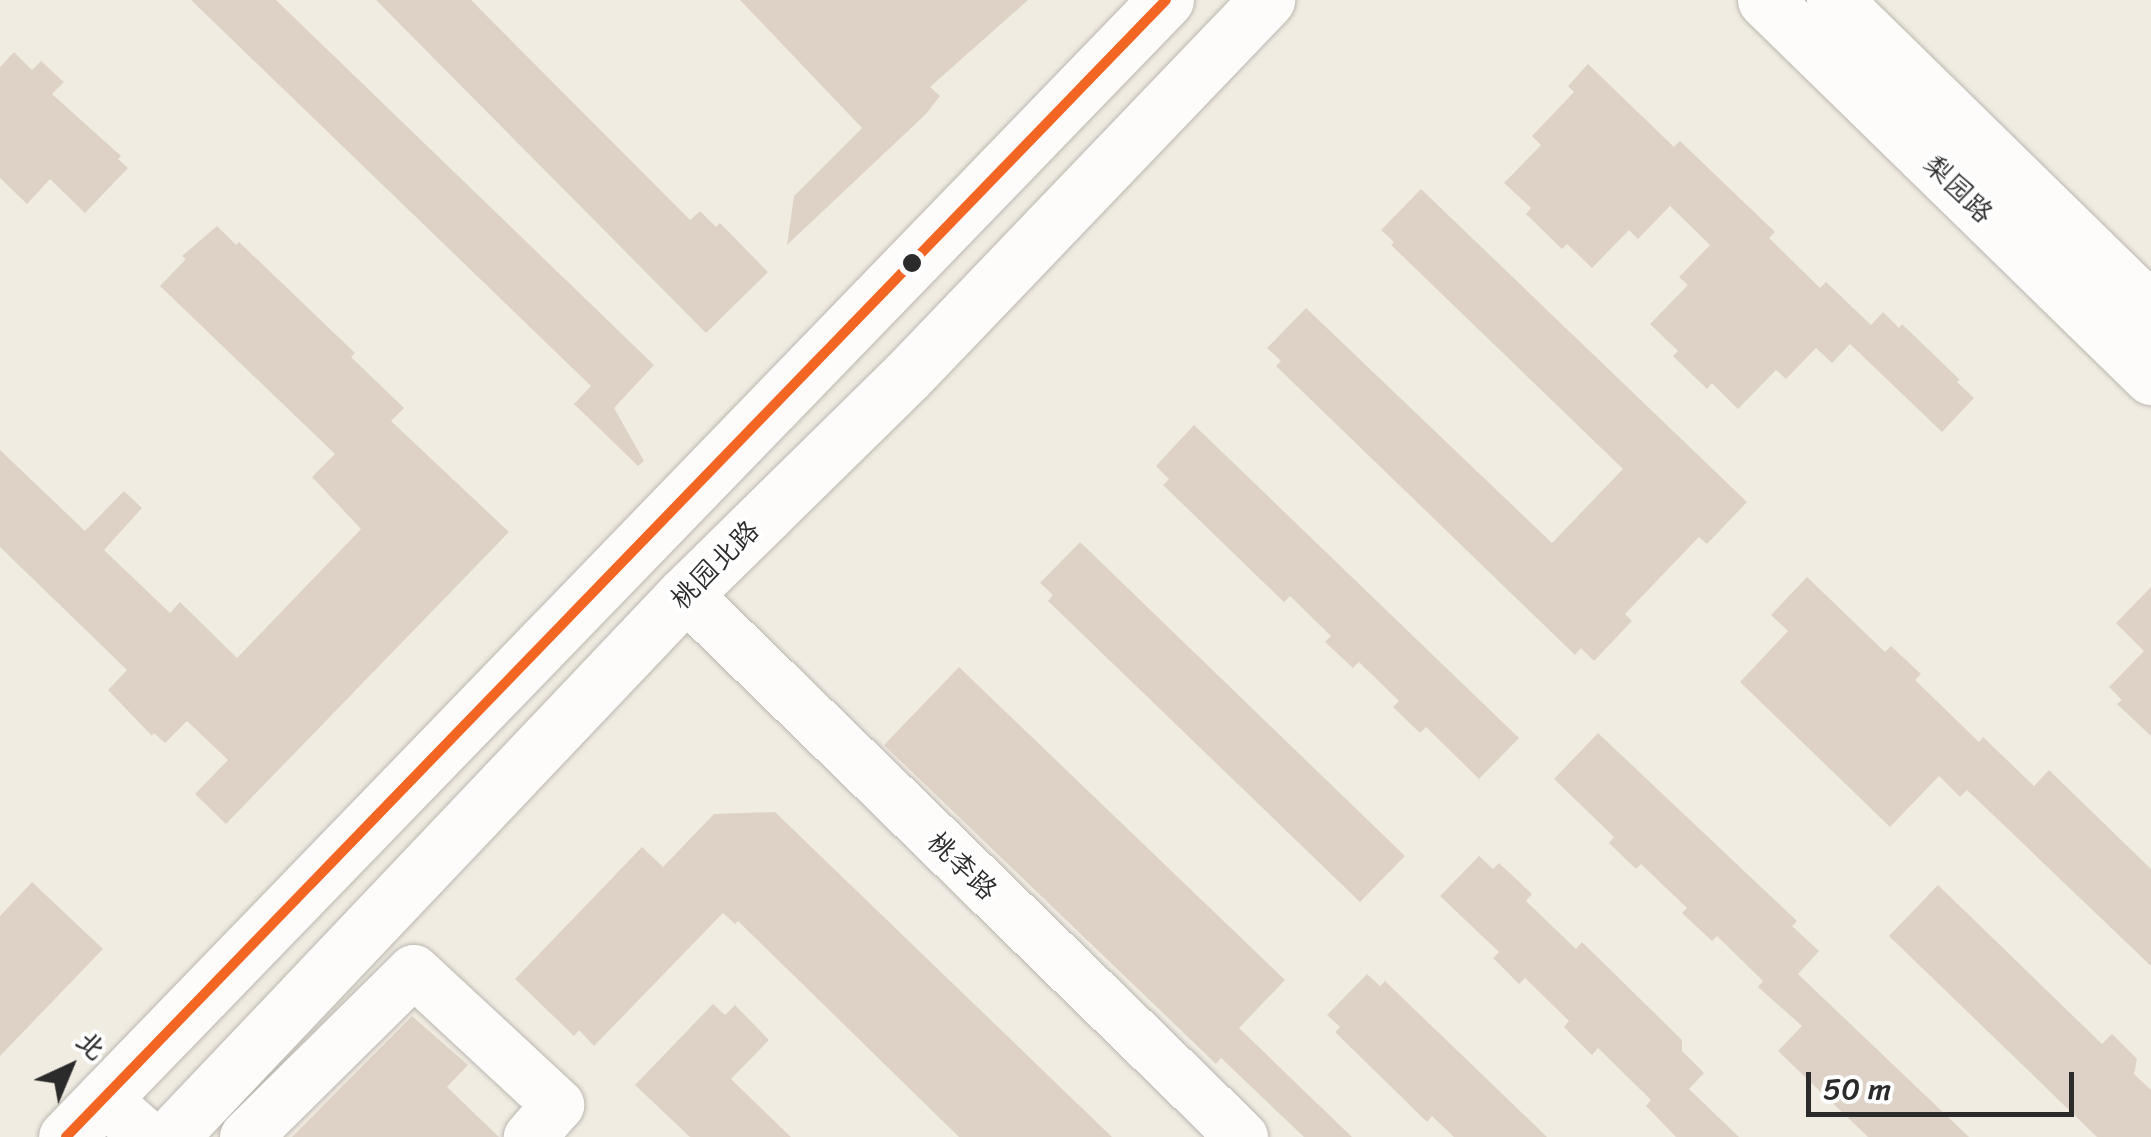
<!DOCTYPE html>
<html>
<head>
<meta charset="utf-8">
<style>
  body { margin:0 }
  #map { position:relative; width:2151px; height:1137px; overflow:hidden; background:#f1ece2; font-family:Sriracha,"LXGW WenKai TC",sans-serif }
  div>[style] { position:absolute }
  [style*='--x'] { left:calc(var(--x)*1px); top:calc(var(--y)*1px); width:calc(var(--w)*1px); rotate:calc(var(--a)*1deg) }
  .building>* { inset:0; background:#ded2c6 }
  .roads { filter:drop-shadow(0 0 2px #bab7b0) drop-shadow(0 0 2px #bab7b0) }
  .minor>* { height:52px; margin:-26px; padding:0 26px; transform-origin:26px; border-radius:26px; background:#fdfcfb }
  .major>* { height:55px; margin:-27.5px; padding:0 27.5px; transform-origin:27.5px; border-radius:27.5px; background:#fdfcfb }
  .bus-1>* { height:10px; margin:-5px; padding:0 5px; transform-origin:5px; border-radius:5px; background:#f26522 }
  .dots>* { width:28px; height:28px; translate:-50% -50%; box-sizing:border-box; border:5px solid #fff; border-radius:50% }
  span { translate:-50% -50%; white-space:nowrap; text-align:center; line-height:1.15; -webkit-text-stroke:8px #fff; paint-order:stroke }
  .street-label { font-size:28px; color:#2b2b2b }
  .north { position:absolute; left:20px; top:1017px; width:100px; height:100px; -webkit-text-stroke:8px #fff; paint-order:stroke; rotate:44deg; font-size:28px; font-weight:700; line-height:40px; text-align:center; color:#2b2b2b }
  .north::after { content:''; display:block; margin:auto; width:35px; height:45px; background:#2b2b2b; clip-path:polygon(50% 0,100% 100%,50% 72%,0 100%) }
  .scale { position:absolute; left:1806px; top:1072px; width:268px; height:45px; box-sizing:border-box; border:5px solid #2b2b2b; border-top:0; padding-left:12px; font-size:30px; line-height:35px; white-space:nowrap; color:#2b2b2b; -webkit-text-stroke:8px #fff; paint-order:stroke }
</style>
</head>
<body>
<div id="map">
  <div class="building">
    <div style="clip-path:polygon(191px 0,276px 0,654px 365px,614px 408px,644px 461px,638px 466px,574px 404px,591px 386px)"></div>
    <div style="clip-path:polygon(376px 0,471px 0,690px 220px,700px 211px,716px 227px,720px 223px,768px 272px,706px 333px)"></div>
    <div style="clip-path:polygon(740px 0,1028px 0,930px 87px,940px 96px,926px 114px,787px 245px,794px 196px,862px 128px)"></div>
    <div style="clip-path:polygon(14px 52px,32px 70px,41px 61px,64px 82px,52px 94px,121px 156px,118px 159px,128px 168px,85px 213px,50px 179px,27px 204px,0 178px,0 67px)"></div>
    <div style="clip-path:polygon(1588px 64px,1674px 147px,1680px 141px,1775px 232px,1769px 238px,1820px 288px,1826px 282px,1871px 325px,1883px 312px,1899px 328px,1902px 324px,1960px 380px,1957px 382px,1974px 398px,1942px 432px,1850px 344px,1832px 363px,1816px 348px,1786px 379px,1776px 370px,1738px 409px,1712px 383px,1707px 389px,1673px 356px,1678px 351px,1650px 324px,1688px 285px,1679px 277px,1710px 245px,1670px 206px,1638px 239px,1629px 230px,1592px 268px,1567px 244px,1562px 249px,1526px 214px,1531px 208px,1504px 183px,1541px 145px,1532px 136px,1574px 92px,1568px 86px)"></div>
    <div style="clip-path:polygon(1421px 189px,1747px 502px,1707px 544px,1699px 537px,1625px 614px,1632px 621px,1594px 661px,1581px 648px,1575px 655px,1276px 366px,1281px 361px,1267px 348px,1306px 308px,1552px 543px,1623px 469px,1391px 245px,1394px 242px,1381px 230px)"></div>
    <div style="clip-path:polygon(217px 226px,236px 245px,239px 242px,355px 353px,351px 357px,404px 408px,391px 421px,509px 532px,226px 824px,195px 794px,228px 760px,187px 721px,165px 743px,154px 733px,152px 736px,108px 690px,127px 670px,0 547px,0 450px,85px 531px,124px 491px,142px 508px,104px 550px,170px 613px,180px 602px,237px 658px,361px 529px,312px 477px,335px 454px,160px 286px,186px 259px,182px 256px)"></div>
    <div style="clip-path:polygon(1194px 425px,1519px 738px,1479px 779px,1426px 727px,1420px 733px,1393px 707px,1399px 701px,1359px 662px,1353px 668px,1325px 642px,1331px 636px,1290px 596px,1284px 602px,1163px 485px,1169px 479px,1156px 466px)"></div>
    <div style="clip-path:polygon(1080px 542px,1405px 856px,1360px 902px,1048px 601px,1053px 595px,1040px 583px)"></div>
    <div style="clip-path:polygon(1807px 577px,1885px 652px,1891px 646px,1921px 674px,1915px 680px,1979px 742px,1983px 737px,2034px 786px,2049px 770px,2151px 869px,2151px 966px,1967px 790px,1960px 797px,1939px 776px,1890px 827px,1740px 682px,1788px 631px,1771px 615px)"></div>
    <div style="clip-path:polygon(2151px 587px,2151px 736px,2117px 704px,2122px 700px,2109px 687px,2144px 651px,2116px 623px)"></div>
    <div style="clip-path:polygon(959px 667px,1285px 980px,1239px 1028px,1352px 1137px,1304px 1137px,1221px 1058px,1216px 1064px,884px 745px)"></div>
    <div style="clip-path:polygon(1598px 733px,1797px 921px,1792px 926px,1819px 951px,1798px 974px,1969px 1137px,1868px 1137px,1778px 1051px,1802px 1026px,1758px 987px,1763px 981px,1717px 936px,1712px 941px,1682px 913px,1687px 908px,1641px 864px,1636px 869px,1609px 843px,1614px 837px,1554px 779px)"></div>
    <div style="clip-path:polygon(775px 812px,1112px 1137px,959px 1137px,738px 921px,735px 924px,723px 913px,594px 1046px,579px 1030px,574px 1036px,515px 979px,642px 847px,663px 867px,714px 814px)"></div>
    <div style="clip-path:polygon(1479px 856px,1493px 869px,1499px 863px,1532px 894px,1526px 901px,1576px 949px,1582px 942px,1682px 1040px,1682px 1051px,1704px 1073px,1689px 1089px,1739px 1137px,1676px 1137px,1646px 1106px,1651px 1100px,1598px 1048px,1592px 1055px,1564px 1027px,1569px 1021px,1525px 978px,1519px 984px,1493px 958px,1499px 952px,1440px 896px)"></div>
    <div style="clip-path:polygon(32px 882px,103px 949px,0 1056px,0 916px)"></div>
    <div style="clip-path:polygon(1938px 885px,2102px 1044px,2112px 1034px,2137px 1059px,2134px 1074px,2151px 1090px,2151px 1137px,2097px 1137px,1889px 936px)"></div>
    <div style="clip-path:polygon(1367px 974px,1380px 986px,1385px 981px,1547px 1137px,1454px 1137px,1432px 1116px,1427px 1122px,1335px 1032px,1340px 1027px,1327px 1015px)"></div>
    <div style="clip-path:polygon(713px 1004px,725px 1015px,735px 1005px,769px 1040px,731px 1079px,791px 1137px,690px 1137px,635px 1085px)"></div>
    <div style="clip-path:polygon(412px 1016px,468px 1065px,447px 1087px,499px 1137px,292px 1137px)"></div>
  </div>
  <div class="roads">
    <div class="minor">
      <div style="--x:685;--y:594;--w:778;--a:44.27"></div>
      <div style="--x:103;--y:1098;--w:59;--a:41.6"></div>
      <div style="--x:246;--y:1137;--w:236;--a:-44.7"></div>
      <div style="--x:414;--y:971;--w:197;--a:42.9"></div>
      <div style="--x:558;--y:1105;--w:43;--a:131.2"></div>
    </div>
    <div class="major">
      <div style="--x:1765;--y:0;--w:540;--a:44.32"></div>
      <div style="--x:1834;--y:0;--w:443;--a:44.4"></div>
      <div style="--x:66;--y:1137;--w:1582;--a:-45.95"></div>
      <div style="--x:170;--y:1137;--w:748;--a:-46.52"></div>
      <div style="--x:685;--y:594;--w:311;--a:-44.5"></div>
      <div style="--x:907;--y:376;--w:521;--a:-46.25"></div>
    </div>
  </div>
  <div class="bus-1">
    <div style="--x:66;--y:1137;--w:1582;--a:-45.95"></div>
  </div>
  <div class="dots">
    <div style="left:912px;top:263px;background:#2b2b2b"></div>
  </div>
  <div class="street-label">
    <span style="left:1958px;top:189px;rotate:44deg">梨园路</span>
    <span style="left:715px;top:565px;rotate:-45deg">桃园北路</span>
    <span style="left:962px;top:866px;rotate:44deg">桃李路</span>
  </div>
  <div class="north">北</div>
  <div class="scale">50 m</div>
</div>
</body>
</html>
